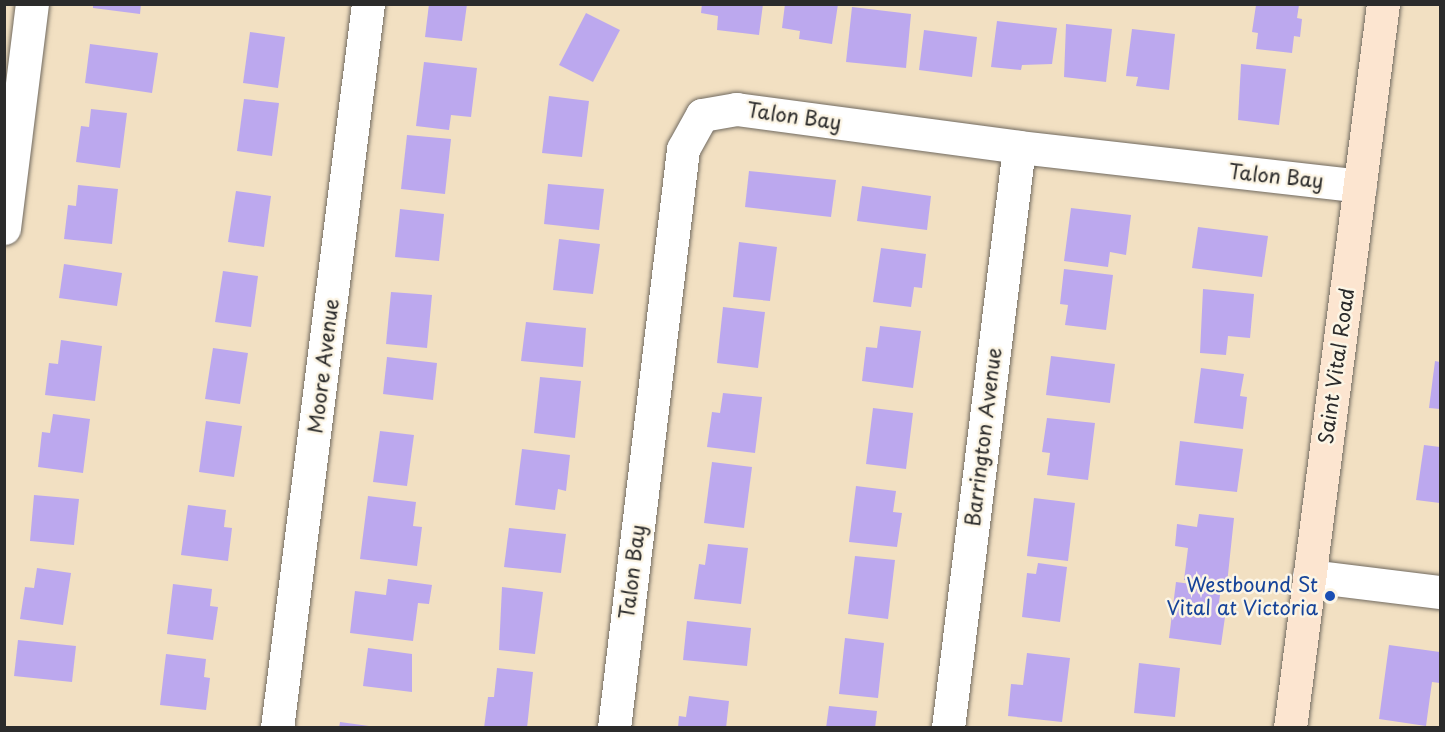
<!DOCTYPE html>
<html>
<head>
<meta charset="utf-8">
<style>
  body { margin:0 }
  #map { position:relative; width:1445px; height:732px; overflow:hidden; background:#f2e0c2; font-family:"Playpen Sans",sans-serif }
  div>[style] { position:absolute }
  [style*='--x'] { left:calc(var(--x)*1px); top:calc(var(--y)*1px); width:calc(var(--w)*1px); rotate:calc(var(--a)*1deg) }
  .building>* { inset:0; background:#bca8ee }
  .roads { filter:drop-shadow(0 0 2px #716a60) drop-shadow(0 0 2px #716a60) }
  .street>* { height:33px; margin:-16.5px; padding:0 16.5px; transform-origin:16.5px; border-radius:16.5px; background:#fff }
  .secondary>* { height:33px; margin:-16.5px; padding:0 16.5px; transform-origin:16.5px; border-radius:16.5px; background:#fce5d0 }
  .dots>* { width:16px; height:16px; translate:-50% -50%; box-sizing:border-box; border:3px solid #fcf5e5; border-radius:50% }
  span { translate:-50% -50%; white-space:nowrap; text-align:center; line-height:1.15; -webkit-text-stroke:5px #fcf5e5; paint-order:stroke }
  .street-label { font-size:20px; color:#2b2b2b }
  .transit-label { font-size:20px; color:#164399 }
  .right { translate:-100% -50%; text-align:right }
  .frame { position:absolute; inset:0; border:6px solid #2b2b2b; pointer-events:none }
</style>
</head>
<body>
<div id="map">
  <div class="building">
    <div style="clip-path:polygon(93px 4px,141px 4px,140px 14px,93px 8px)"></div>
    <div style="clip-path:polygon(429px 4px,467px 4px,462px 41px,425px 37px)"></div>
    <div style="clip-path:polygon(702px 4px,763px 4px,759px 35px,717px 30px,718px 16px,701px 13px)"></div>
    <div style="clip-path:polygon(785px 4px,838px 4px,832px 44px,799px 39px,800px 31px,782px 28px)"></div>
    <div style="clip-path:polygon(1256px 5px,1299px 5px,1297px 18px,1302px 19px,1300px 37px,1294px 36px,1292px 53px,1256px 49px,1258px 33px,1252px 32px)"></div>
    <div style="clip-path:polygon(852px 7px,911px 14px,906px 68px,846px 62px)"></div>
    <div style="clip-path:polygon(586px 13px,620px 30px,593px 82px,559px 65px)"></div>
    <div style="clip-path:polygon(997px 21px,1057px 28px,1052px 64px,1022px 65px,1021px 70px,991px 67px)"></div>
    <div style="clip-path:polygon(1066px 24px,1112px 29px,1106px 82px,1064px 77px)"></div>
    <div style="clip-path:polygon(1132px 29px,1175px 34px,1169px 90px,1136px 86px,1138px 77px,1126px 76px)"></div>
    <div style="clip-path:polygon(924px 30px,977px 37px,972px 77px,919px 70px)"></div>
    <div style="clip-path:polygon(250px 32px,285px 37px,278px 88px,243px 83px)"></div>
    <div style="clip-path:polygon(90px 44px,158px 53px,152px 93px,85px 83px)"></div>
    <div style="clip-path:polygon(424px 62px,477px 68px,471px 117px,451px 115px,449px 130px,416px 126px)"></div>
    <div style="clip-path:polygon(1241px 64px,1286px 69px,1279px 125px,1238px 120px)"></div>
    <div style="clip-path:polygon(549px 96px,589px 101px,582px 157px,542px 153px)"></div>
    <div style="clip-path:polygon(244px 99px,279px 103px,272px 156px,237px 151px)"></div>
    <div style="clip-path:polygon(91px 109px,127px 113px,120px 168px,76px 162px,81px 126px,89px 127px)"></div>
    <div style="clip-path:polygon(407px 135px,451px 139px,445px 194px,401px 189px)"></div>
    <div style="clip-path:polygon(749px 171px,836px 180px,831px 217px,745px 207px)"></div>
    <div style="clip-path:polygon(548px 184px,604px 189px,599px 230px,544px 224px)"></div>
    <div style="clip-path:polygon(78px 185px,118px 189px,112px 244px,64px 239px,68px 205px,76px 206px)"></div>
    <div style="clip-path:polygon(862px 186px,931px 196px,927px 230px,857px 221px)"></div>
    <div style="clip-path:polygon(236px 191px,271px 196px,264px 247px,228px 242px)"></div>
    <div style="clip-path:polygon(1071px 208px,1131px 215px,1126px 255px,1110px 252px,1108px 267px,1064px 261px)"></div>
    <div style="clip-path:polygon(400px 209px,444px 214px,439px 261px,395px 257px)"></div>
    <div style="clip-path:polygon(1198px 227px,1268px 236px,1262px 277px,1192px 268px)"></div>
    <div style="clip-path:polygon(559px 239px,600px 244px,593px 294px,553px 290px)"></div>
    <div style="clip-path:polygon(739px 242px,777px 247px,770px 301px,733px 297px)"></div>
    <div style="clip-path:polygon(881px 248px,926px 254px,922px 288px,914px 287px,911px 307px,873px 302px)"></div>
    <div style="clip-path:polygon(64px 264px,122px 273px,117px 306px,59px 298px)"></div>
    <div style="clip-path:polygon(1064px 269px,1113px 275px,1106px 330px,1065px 325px,1068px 305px,1060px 304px)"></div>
    <div style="clip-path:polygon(223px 271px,258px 276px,251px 327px,215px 322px)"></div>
    <div style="clip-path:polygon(1203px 289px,1254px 294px,1250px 338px,1228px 336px,1226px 355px,1200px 353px)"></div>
    <div style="clip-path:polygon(391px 292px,432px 295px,427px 348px,386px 344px)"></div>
    <div style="clip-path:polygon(723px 307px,765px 312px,758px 368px,717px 363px)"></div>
    <div style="clip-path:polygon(526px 322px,586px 328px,583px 367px,521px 361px)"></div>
    <div style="clip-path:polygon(880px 326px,921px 331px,913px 388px,862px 381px,866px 347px,877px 348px)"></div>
    <div style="clip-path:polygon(61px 340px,102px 346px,95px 401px,45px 395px,49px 363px,58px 364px)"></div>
    <div style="clip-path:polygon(213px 348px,248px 353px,240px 404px,205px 399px)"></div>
    <div style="clip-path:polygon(1051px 356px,1115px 364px,1110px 403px,1046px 395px)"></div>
    <div style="clip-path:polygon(387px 357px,437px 363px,433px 400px,383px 394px)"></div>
    <div style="clip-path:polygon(1435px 361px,1440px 362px,1440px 409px,1429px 408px)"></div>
    <div style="clip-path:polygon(1201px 368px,1244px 374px,1240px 396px,1247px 397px,1243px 429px,1194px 423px)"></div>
    <div style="clip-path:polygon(540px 377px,581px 381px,575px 438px,534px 433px)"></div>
    <div style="clip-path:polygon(723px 393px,762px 397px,755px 453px,707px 447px,712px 412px,720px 413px)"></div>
    <div style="clip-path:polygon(873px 408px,913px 413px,906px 469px,866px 464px)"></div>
    <div style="clip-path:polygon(53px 414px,90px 419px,83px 473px,38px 467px,42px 432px,50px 433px)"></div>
    <div style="clip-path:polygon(1047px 418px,1095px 423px,1088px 480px,1047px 475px,1050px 453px,1042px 452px)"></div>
    <div style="clip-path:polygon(206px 421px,242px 426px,234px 477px,199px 472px)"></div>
    <div style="clip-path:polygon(380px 431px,414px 435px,407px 486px,373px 482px)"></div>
    <div style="clip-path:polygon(1180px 441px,1243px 449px,1237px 492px,1175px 485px)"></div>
    <div style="clip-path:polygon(1424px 445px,1440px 447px,1440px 503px,1416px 500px)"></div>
    <div style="clip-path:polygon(522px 449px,570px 455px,566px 491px,558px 489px,555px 510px,515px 505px)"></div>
    <div style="clip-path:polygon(712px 462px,752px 467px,744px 528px,704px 523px)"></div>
    <div style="clip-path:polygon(856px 486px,896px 491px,893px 512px,902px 513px,897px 547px,849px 542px)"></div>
    <div style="clip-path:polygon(34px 495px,79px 499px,74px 545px,30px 541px)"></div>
    <div style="clip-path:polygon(368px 496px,416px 502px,413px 526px,422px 527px,417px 566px,360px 559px)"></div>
    <div style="clip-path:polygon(1034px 498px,1075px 503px,1068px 561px,1027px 556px)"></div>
    <div style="clip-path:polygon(188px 505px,226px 510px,224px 527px,232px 528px,228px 561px,181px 555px)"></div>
    <div style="clip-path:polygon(1199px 514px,1234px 518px,1227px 584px,1184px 580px,1188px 548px,1175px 546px,1177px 524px,1197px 527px)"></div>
    <div style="clip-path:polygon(509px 528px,566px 534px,561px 573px,504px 567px)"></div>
    <div style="clip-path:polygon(708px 544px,748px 548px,741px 604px,694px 599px,699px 564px,705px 565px)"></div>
    <div style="clip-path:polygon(855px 556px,895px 560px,888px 619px,848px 614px)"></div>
    <div style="clip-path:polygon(1038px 563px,1067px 567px,1060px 622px,1022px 617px,1027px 573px,1036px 574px)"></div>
    <div style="clip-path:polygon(37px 568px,71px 573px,63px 625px,20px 619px,25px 587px,34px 588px)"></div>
    <div style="clip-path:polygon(388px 579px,432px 585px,429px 604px,418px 603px,413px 641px,350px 633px,355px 591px,386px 595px)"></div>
    <div style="clip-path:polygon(1176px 582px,1221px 588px,1218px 609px,1226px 610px,1221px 645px,1169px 638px)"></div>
    <div style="clip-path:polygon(173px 584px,212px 589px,210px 606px,218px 607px,213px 640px,167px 634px)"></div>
    <div style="clip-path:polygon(502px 587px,543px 592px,535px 654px,499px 650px)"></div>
    <div style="clip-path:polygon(687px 621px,751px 628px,747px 666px,683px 660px)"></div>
    <div style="clip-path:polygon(845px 638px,884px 643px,878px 698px,839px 694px)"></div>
    <div style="clip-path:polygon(18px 640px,76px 646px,72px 682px,14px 676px)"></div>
    <div style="clip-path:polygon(1389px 645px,1440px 652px,1440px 683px,1432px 682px,1426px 726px,1379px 719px)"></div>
    <div style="clip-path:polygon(368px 648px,412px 654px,412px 692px,363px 686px)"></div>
    <div style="clip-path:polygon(1027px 653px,1070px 658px,1062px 722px,1008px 716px,1011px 684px,1023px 685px)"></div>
    <div style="clip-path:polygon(166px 654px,206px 659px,204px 677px,210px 678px,206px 710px,160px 705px)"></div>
    <div style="clip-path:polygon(1139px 663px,1180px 668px,1175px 717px,1134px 713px)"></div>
    <div style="clip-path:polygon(497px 668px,533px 672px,527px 728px,484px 728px,488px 697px,494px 697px)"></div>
    <div style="clip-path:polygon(689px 696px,729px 701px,726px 728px,678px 728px,679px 716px,686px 717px)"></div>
    <div style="clip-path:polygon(829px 706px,877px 711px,875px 728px,826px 728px)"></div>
    <div style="clip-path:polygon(340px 722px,369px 726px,369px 728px,339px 728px)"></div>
  </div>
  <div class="roads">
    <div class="street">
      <div style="--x:4;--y:228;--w:226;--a:-82.9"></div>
      <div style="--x:1309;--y:576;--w:132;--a:7"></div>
      <div style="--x:277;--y:728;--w:730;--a:-82.84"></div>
      <div style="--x:614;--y:728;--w:583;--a:-83.2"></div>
      <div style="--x:683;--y:149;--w:39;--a:-61"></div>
      <div style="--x:702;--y:115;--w:35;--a:-10"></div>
      <div style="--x:736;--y:109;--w:286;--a:7.6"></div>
      <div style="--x:1019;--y:147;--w:343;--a:6.5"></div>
      <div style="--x:948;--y:728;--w:585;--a:-83.03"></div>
    </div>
    <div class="secondary">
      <div style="--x:1290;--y:728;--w:730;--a:-82.68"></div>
    </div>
  </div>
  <div class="dots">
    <div style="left:1330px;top:596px;background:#1a4fb4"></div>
  </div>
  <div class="street-label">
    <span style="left:794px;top:116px;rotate:8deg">Talon Bay</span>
    <span style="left:1276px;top:176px;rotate:6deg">Talon Bay</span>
    <span style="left:323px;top:366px;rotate:-83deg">Moore Avenue</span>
    <span style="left:1336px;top:366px;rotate:-82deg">Saint Vital Road</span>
    <span style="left:983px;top:437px;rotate:-83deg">Barrington Avenue</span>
    <span style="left:632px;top:572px;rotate:-83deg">Talon Bay</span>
  </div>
  <div class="transit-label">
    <span class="right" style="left:1318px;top:596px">Westbound St<br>Vital at Victoria</span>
  </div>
  <div class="frame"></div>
</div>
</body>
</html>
